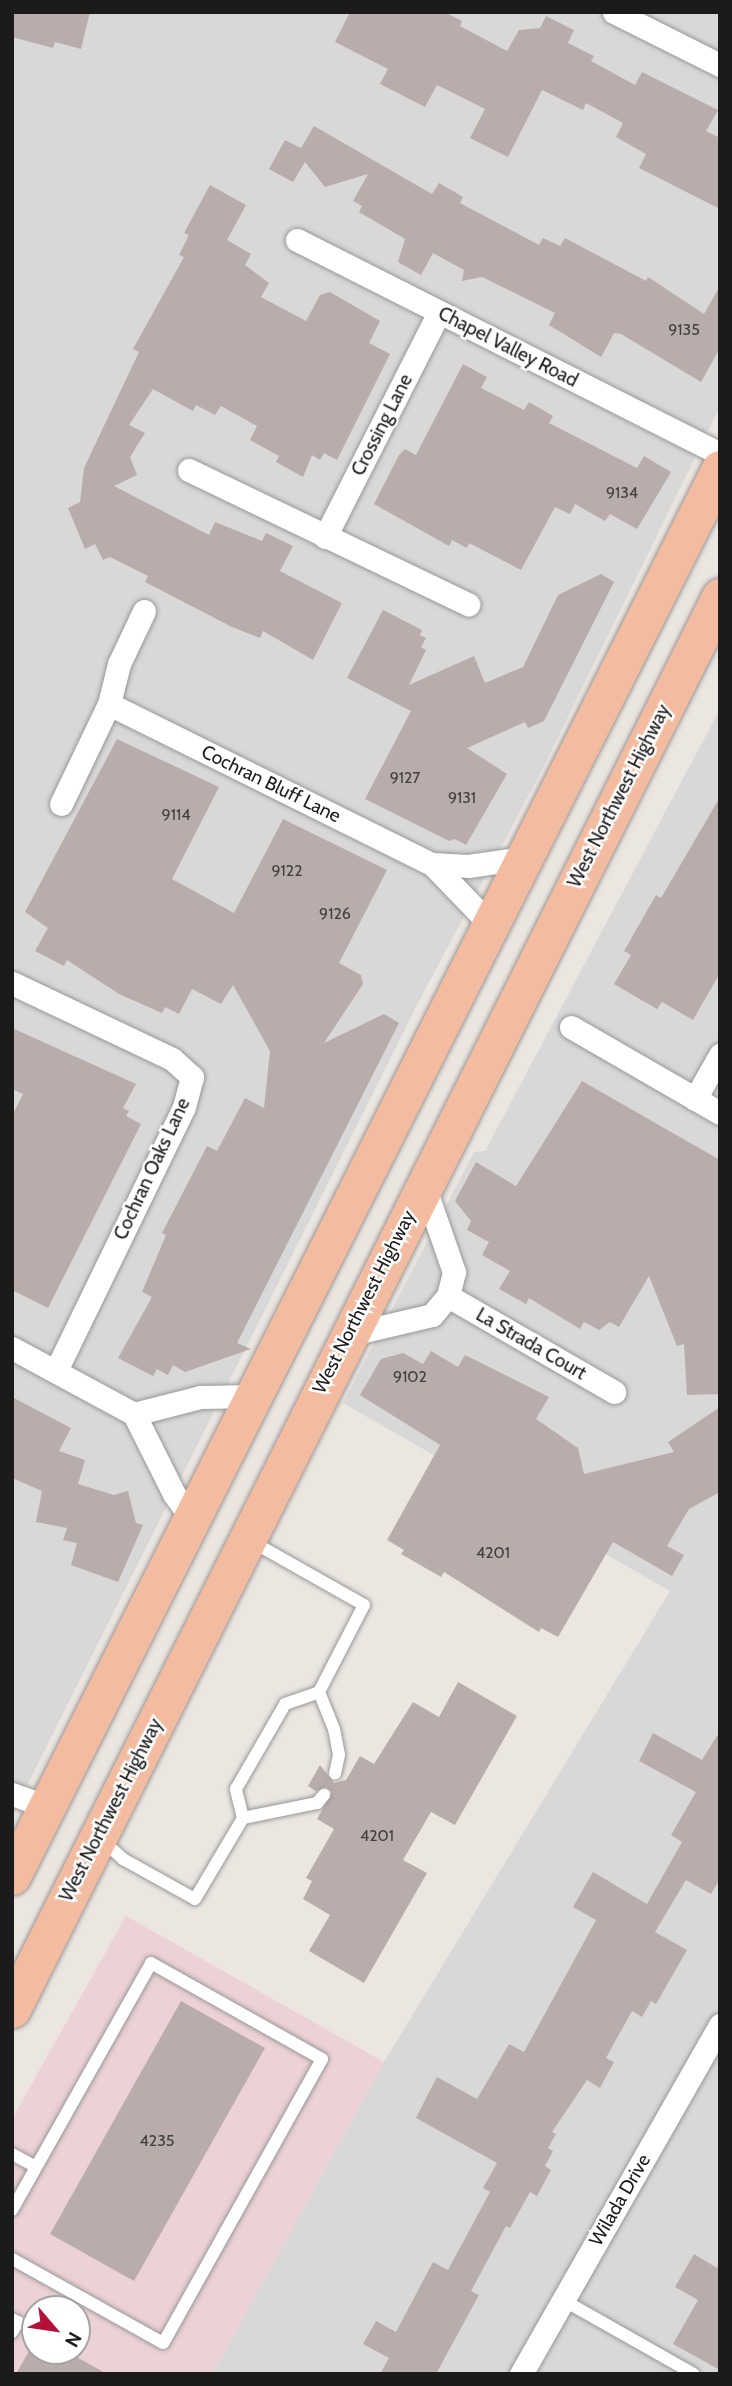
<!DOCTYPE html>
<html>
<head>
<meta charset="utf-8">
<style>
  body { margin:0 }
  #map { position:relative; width:732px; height:2386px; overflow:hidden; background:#ece6e1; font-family:Cabin,sans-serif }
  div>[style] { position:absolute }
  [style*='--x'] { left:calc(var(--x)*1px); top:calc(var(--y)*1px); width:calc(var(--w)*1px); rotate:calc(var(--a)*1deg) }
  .residential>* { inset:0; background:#d9d8d8 }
  .commercial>* { inset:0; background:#ecd1d6 }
  .building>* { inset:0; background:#b8adab }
  .roads { filter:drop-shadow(0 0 2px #989898) drop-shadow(0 0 2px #989898) }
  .service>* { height:12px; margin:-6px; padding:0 6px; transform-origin:6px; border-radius:6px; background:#fff }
  .minor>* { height:23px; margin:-11.5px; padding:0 11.5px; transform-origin:11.5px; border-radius:11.5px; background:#fff }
  .primary>* { height:37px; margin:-18.5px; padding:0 18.5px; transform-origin:18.5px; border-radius:18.5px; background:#f3bb9f }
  span { translate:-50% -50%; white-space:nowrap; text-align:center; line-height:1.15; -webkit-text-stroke:5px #fff; paint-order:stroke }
  .number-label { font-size:16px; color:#42403f }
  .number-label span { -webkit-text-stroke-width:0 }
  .street-label { font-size:19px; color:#1b1b1b }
  .frame { position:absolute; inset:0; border:14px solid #1b1b1b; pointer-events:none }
  .north { position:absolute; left:21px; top:2295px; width:70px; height:70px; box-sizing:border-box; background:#fff; border:2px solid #a4a4a4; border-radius:50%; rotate:119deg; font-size:19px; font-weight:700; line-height:28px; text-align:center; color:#1b1b1b }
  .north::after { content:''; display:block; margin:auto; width:24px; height:32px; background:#b51136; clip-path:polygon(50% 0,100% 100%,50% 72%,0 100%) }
</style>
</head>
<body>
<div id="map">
  <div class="residential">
    <div style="clip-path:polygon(12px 12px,720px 12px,720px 407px,541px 772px,419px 1001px,12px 1816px)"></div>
    <div style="clip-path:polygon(720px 709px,720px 2374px,212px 2374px,384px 2062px,670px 1591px,343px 1403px,474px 1152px,485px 1151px)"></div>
  </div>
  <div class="commercial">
    <div style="clip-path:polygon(evenodd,126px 1916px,384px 2062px,212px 2374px,12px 2374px,12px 2119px,126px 1916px,35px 2309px,77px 2309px,77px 2351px,35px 2351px,35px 2309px)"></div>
  </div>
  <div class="building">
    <div style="clip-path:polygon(12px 12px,90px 12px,81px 49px,55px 42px,53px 48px,12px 37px)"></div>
    <div style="clip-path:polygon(350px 12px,444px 12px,462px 21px,460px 26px,507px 51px,519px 30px,540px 28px,546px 16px,574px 30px,568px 43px,594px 56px,591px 61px,635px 85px,642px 72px,718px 110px,706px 131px,720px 138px,720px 209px,639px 168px,646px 154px,616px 137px,623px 123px,586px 103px,583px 110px,542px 90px,508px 157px,470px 138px,485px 109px,437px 85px,425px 107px,380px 84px,388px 69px,335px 42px)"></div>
    <div style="clip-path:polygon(314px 126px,432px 194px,439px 183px,463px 197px,460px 203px,539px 245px,543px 238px,560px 246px,565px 238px,646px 281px,648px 277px,704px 314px,720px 286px,720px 348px,701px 382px,621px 334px,614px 333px,601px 357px,549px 325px,555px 313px,482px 277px,462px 281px,464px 270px,433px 253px,421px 275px,398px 262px,405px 239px,359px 212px,362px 206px,353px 201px,368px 174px,325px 187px,305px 162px,293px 182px,269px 169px,285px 140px,301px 148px)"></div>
    <div style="clip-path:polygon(210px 185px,246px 205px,227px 240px,251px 254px,245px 265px,269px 283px,261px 297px,306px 321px,320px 295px,330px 292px,380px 321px,369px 343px,390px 354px,337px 460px,324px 453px,320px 460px,312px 455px,303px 477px,276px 462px,279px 456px,250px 440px,257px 426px,221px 406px,215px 415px,196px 405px,193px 411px,153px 389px,129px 425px,145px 433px,130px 457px,137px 475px,114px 486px,209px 535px,215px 522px,262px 541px,266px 533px,293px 546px,280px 571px,342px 603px,313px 660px,263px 631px,260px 638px,232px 627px,145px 582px,148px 576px,110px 557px,103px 560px,95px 544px,85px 549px,68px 508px,80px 502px,84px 468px,139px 352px,133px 349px,184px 257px,179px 255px,189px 235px,184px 233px)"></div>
    <div style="clip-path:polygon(463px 364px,487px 377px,481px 388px,524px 410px,529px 402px,553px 416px,549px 423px,637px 468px,644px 456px,671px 472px,637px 529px,610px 514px,605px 521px,575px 504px,570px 514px,555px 507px,521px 570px,469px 543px,467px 548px,452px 540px,449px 546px,374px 504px,399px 455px,405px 449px,416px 455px)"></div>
    <div style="clip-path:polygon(601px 574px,614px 582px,544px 721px,528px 728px,525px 722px,467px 748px,507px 774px,466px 845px,455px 839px,449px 841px,365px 799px,411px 711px,347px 678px,383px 610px,422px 630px,420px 635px,426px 638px,421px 647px,426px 650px,409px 685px,474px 656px,485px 683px,523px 667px,558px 595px)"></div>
    <div style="clip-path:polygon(117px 739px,219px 787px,172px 879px,234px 913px,283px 819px,387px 870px,339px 963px,361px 975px,363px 984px,324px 1043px,384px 1014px,399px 1023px,237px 1343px,251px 1349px,185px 1372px,173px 1365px,168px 1375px,157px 1369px,153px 1376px,118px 1358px,152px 1297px,142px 1292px,166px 1235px,162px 1233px,207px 1146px,217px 1151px,245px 1098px,264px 1108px,270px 1051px,233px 985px,221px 1004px,192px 989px,179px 1014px,165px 1007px,162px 1013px,119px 994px,67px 960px,64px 966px,35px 951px,48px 928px,25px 912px)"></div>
    <div style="clip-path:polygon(720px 797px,720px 973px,693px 1020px,662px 1002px,657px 1009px,614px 984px,631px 955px,624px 951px,656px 895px,661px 898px)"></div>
    <div style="clip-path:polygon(12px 1028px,136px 1084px,123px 1108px,129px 1111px,126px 1116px,141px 1124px,48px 1308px,12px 1290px,12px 1116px,23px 1094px,12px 1089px)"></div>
    <div style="clip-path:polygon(582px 1081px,720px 1160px,720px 1394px,687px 1395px,684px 1344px,677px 1346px,649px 1276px,619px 1327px,610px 1322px,599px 1330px,584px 1322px,580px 1329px,529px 1298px,526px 1304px,499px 1289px,510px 1271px,482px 1255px,489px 1242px,467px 1230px,471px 1221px,455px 1201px,476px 1162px,516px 1186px)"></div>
    <div style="clip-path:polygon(431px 1351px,458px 1367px,465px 1355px,549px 1397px,536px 1419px,578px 1448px,584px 1474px,674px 1452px,668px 1442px,720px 1407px,718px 1493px,689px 1509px,667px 1546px,684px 1555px,672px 1576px,613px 1542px,558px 1637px,541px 1628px,539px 1632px,444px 1572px,441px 1577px,401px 1554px,404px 1550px,387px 1540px,440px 1445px,360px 1395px,381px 1359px,403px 1353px,423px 1364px)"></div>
    <div style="clip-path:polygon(12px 1397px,71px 1428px,59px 1451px,85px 1460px,78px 1484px,114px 1495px,128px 1491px,136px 1523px,143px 1525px,118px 1582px,71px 1565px,77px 1543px,63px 1540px,67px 1528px,36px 1522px,42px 1491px,12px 1478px)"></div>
    <div style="clip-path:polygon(458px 1682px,517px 1716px,455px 1825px,431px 1812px,403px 1860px,427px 1873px,364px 1983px,309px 1951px,330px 1915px,303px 1899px,312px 1881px,306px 1878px,334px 1829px,317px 1819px,332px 1792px,326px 1787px,316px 1791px,308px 1786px,320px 1765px,334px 1783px,346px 1780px,360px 1756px,374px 1764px,413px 1702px,439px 1717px)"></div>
    <div style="clip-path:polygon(720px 1731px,720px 1879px,711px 1894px,686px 1880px,655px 1932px,687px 1950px,656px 2004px,651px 2001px,642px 2017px,632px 2011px,606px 2058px,614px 2062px,600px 2088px,587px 2080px,552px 2132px,556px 2134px,548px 2148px,553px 2151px,545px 2166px,551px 2170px,537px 2196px,530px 2192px,510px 2228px,506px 2226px,471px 2291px,479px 2295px,436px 2374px,380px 2374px,389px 2358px,363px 2344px,376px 2321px,396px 2332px,433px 2262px,448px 2270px,490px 2192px,483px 2188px,497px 2163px,416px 2118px,425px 2100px,437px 2077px,477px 2099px,509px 2044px,524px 2052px,596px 1920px,573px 1907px,593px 1872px,647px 1904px,682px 1842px,671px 1835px,696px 1792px,639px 1761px,653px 1733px,702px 1760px)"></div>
    <div style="clip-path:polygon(181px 2001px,265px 2048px,134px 2281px,50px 2234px)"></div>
    <div style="clip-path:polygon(694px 2254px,717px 2268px,720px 2262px,720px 2370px,673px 2344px,698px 2300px,675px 2287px)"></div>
    <div style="clip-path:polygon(29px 2351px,66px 2351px,107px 2374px,16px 2374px)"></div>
  </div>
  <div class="roads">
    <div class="service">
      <div style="--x:319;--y:1692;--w:40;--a:68"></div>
      <div style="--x:334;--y:1729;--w:26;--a:79"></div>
      <div style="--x:339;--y:1755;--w:19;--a:102"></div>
      <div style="--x:243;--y:1818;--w:76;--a:-11.5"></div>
      <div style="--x:317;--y:1803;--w:11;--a:-49"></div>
      <div style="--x:102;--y:1840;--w:28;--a:42"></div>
      <div style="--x:123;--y:1859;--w:82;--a:29.1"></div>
      <div style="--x:195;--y:1899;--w:94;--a:-59.3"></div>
      <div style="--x:243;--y:1818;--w:30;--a:-104"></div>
      <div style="--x:236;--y:1789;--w:98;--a:-60"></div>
      <div style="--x:285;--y:1704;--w:36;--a:-19"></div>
      <div style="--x:319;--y:1692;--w:98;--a:-62.7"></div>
      <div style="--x:364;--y:1605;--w:130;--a:-150.5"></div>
      <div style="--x:12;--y:2154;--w:27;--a:28"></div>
      <div style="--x:12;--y:2210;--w:283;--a:-60.6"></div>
      <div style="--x:151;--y:1963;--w:196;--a:29.3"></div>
      <div style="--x:322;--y:2059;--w:325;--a:119.2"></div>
      <div style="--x:163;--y:2343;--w:173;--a:-150.9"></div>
      <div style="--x:563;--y:2300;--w:150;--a:29.5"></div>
      <div style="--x:12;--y:2319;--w:7;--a:27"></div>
      <div style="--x:18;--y:2322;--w:12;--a:121"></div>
    </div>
    <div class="minor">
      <div style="--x:614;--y:12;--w:119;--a:26.6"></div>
      <div style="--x:297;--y:240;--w:474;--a:26.8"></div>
      <div style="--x:189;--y:470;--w:310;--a:25.7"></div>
      <div style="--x:325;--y:537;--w:252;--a:-63.1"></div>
      <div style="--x:144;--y:611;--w:59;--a:115.3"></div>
      <div style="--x:119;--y:664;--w:41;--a:104"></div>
      <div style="--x:109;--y:704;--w:360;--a:26.4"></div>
      <div style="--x:432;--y:864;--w:83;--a:46"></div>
      <div style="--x:61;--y:804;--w:111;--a:-64.4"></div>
      <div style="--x:432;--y:864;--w:36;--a:3"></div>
      <div style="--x:468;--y:866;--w:57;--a:-8.1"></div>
      <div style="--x:12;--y:983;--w:177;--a:25.4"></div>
      <div style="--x:172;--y:1059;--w:27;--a:42"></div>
      <div style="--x:192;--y:1077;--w:31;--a:105"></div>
      <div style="--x:184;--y:1107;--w:291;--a:115.9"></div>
      <div style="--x:571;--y:1027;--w:172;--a:30"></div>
      <div style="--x:695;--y:1099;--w:51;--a:-60.4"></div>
      <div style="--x:448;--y:1296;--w:192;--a:30"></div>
      <div style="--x:347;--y:1335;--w:87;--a:-13.2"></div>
      <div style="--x:432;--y:1315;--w:25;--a:-50"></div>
      <div style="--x:448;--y:1296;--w:25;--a:-76"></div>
      <div style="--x:454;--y:1272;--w:94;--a:-109.2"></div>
      <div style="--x:12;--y:1348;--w:139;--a:28.4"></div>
      <div style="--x:134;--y:1414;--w:89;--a:63.4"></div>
      <div style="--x:174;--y:1494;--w:29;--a:54"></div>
      <div style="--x:134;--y:1414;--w:68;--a:-14.4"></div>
      <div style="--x:200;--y:1397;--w:51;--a:-1.1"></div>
      <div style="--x:12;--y:1794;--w:37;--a:20"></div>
      <div style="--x:521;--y:2374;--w:402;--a:-60.3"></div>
    </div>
    <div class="primary">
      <div style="--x:12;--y:1876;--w:1575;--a:-63.29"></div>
      <div style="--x:12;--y:2009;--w:1580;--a:-63.37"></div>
    </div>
  </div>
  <div class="number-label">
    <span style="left:684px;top:330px">9135</span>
    <span style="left:622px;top:493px">9134</span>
    <span style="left:405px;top:778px">9127</span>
    <span style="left:462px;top:798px">9131</span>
    <span style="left:176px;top:815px">9114</span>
    <span style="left:287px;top:871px">9122</span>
    <span style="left:335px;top:914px">9126</span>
    <span style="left:410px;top:1377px">9102</span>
    <span style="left:493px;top:1553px">4201</span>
    <span style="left:377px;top:1836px">4201</span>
    <span style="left:157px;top:2141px">4235</span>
  </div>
  <div class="street-label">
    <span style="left:508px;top:347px;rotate:27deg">Chapel Valley Road</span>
    <span style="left:382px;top:425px;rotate:-63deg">Crossing Lane</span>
    <span style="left:271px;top:784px;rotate:26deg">Cochran Bluff Lane</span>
    <span style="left:619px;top:796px;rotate:-63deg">West Northwest Highway</span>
    <span style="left:152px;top:1169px;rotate:-65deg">Cochran Oaks Lane</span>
    <span style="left:364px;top:1302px;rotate:-63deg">West Northwest Highway</span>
    <span style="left:531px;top:1344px;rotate:30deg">La Strada Court</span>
    <span style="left:111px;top:1810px;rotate:-63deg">West Northwest Highway</span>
    <span style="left:620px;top:2200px;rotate:-60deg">Wilada Drive</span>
  </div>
  <div class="frame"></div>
  <div class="north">N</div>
</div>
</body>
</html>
